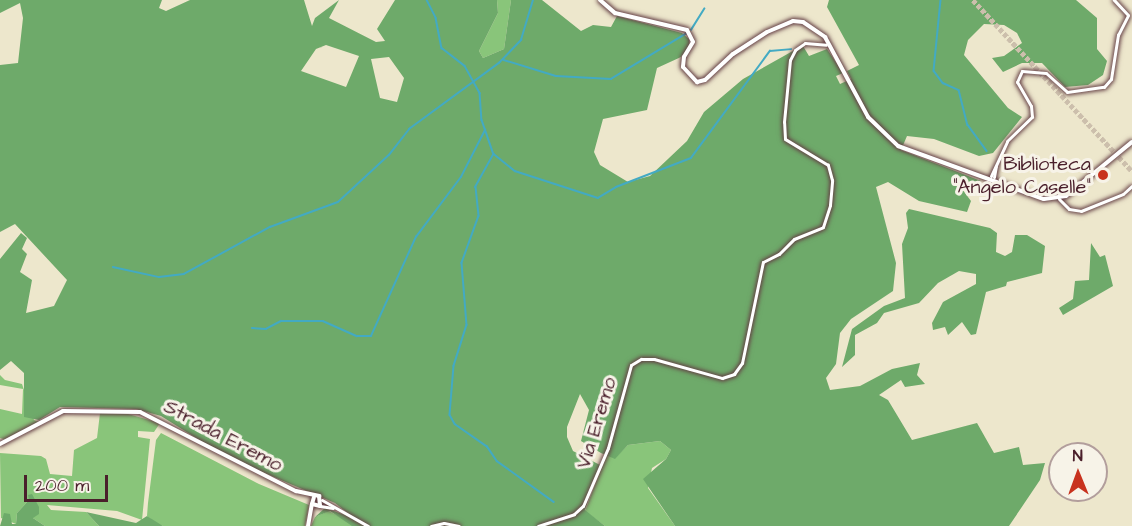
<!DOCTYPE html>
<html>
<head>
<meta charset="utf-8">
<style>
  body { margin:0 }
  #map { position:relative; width:1132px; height:526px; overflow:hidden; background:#ede7cc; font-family:"Architects Daughter",sans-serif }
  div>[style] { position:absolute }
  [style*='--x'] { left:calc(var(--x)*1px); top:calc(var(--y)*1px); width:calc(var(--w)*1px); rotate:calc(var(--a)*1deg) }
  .green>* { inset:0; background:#89c57a }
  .forest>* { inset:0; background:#6eaa6a }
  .stream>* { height:1.5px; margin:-0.75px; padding:0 0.75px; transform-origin:0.75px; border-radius:0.75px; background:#43aac3 }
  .primary-tunnel>* { height:4.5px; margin-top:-2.25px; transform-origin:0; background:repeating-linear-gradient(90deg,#ccbfac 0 4.5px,transparent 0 6.5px) }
  .roads { filter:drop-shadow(0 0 2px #623d43) drop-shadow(0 0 2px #623d43) }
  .tertiary>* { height:3px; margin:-1.5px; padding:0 1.5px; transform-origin:1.5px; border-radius:1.5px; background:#fff }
  .secondary>* { height:4px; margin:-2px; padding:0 2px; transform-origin:2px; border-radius:2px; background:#fff }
  .dots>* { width:16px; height:16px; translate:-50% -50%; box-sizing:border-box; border:3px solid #f7f3e8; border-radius:50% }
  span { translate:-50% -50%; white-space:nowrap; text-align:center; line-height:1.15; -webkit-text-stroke:6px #f7f3e8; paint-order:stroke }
  .poi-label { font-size:20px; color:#4a1f2b }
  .right { translate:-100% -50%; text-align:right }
  .street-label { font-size:20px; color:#4a1f2b }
  .north { position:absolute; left:1048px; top:442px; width:60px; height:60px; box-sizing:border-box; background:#f7f3e8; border:2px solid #b29e9c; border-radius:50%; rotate:359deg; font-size:16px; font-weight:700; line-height:24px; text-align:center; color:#4a1f2b }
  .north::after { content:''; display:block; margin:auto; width:21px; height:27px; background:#c8321e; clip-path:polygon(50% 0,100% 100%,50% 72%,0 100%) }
  .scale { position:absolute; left:24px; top:475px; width:84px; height:27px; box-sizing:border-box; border:3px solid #4a1f2b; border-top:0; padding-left:8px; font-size:18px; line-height:21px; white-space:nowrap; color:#4a1f2b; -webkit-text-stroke:4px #f7f3e8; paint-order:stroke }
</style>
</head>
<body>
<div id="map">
  <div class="green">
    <div style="clip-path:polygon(497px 0,511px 0,504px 49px,483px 58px,479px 51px,498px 13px)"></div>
    <div style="clip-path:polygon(0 375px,5px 380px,22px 384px,34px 420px,39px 422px,7px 440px,0 438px,0 409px,22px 414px,23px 389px,0 385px)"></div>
    <div style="clip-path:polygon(100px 413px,128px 414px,160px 423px,154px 432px,138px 431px,138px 437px,150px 439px,142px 520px,117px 511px,47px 505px,51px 510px,86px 512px,99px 526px,45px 526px,33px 518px,32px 495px,29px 495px,29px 500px,17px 513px,16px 524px,1px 518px,0 453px,41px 456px,46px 459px,50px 474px,72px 476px,74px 450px,97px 438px)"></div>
    <div style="clip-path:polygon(161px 433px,259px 484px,309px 505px,305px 526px,163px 526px,156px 523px,147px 516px,148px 503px,156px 440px)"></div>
    <div style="clip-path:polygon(660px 441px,671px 450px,666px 459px,652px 468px,648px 488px,675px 526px,605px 526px,585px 511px,607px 453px,616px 457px,628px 445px)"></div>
    <div style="clip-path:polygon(329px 511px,353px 524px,352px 526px,311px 526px,315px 517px)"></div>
  </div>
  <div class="forest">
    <div style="clip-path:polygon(evenodd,0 0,162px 0,159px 8px,166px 11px,190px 0,304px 0,312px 26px,315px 18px,339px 0,329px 18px,376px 42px,385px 41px,377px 29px,395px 0,497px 0,498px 13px,479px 51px,483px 58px,504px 49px,511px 0,542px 0,581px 31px,593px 25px,611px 27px,617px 16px,682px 33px,689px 39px,689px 46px,681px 57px,657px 68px,647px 110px,603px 119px,594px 152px,600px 165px,628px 182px,650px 176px,687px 141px,704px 112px,743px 79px,791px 52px,803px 46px,809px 56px,827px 49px,843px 73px,836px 76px,840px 84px,851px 79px,847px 71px,859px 65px,827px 7px,829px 0,1076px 0,1097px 18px,1097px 49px,1107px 61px,1103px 75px,1088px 85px,1065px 87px,1042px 63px,1022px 63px,1003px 72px,992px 58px,1004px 56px,1022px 43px,1017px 33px,1004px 25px,984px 24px,968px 40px,964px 55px,1008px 108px,1022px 117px,993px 153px,979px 156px,934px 139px,907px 136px,901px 150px,981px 181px,965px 184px,962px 189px,971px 201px,967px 212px,919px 201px,888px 182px,876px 187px,896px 263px,893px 291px,851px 319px,840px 333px,836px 364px,826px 378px,830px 390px,860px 386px,892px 369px,920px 363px,917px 375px,925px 384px,905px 387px,901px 380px,879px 395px,888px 400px,912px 440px,977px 423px,994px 453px,1019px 447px,1023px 465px,1045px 463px,1040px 480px,1009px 526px,675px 526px,643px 479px,666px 459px,671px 450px,660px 441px,628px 445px,615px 459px,601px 453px,581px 441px,589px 410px,580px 394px,567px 427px,567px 437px,573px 451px,600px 465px,585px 510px,605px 526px,352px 526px,330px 511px,315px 517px,325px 508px,354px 518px,335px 503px,225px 456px,161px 416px,136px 409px,60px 407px,39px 420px,24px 417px,24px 373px,11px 361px,0 370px,0 259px,21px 233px,27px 238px,22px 249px,27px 254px,20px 272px,32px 280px,26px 313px,54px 306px,67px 280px,15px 224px,0 232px,0 65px,18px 63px,23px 18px,20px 3px,0 13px,0 0,326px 45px,359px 56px,346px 87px,301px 71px,316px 49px,326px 45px,0 0,389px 57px,404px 78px,397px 102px,380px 98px,371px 59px,389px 57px)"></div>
    <div style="clip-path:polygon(909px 209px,990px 228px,997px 233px,996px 252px,1005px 256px,1012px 252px,1015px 235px,1027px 235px,1045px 246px,1042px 273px,1007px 282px,1006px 286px,986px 292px,976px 334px,971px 335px,962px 322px,948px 335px,945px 327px,933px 330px,932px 323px,943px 302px,976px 284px,976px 274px,959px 271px,938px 283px,919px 303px,884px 313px,877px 323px,855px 335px,855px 355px,842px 367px,852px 329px,884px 306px,905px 298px,902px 244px,908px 228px,906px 213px)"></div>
    <div style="clip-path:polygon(1091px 243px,1100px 257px,1105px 255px,1113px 286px,1063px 315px,1059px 308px,1073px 299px,1075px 281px,1089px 280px)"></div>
    <div style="clip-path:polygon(32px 494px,39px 507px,39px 514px,33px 518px,45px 526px,0 526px,4px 513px,10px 514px,12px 524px,16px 524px,17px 513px,29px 500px,28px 495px)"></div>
    <div style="clip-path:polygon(86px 512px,136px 523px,147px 516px,163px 526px,99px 526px)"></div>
  </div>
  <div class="stream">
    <div style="--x:427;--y:0;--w:20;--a:63"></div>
    <div style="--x:436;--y:18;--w:31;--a:79"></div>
    <div style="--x:442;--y:48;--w:29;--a:38"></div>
    <div style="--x:465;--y:66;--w:31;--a:61"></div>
    <div style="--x:480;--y:93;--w:27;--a:86"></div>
    <div style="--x:482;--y:120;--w:36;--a:71"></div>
    <div style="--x:494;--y:154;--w:27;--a:39"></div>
    <div style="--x:515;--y:171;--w:87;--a:18"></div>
    <div style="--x:598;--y:198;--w:21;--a:-31"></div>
    <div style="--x:616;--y:187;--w:80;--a:-21.1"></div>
    <div style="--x:691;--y:158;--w:133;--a:-53.6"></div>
    <div style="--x:770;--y:51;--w:21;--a:-5"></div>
    <div style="--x:941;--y:0;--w:71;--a:95.6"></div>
    <div style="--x:934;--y:71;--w:15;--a:53"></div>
    <div style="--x:943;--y:83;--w:17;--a:24"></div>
    <div style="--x:959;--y:90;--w:36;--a:76"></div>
    <div style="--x:968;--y:125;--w:32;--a:54"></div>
    <div style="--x:691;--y:30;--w:25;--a:-58"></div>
    <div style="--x:504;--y:60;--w:54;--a:17.1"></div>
    <div style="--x:556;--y:76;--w:55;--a:3.1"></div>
    <div style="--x:611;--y:79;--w:89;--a:-31.2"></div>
    <div style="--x:494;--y:154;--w:38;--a:119"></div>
    <div style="--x:476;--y:187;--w:29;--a:84"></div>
    <div style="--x:479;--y:216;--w:50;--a:109.9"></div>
    <div style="--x:462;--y:263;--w:62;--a:85.4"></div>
    <div style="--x:467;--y:325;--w:43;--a:107.6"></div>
    <div style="--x:454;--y:366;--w:49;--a:94.7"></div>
    <div style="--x:450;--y:415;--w:10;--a:61"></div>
    <div style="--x:455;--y:424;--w:39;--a:35"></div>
    <div style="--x:487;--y:446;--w:18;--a:56"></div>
    <div style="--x:497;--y:461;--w:70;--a:35.7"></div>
    <div style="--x:113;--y:267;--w:47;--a:12.3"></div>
    <div style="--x:159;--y:277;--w:25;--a:-7"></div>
    <div style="--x:184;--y:274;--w:98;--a:-28.7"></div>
    <div style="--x:270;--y:227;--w:72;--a:-20.2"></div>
    <div style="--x:338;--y:202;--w:69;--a:-42.7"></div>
    <div style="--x:389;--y:155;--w:33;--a:-52"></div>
    <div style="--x:409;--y:129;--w:112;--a:-36.3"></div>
    <div style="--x:499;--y:63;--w:32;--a:-46"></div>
    <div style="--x:521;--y:40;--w:42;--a:-73.3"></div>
    <div style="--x:252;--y:328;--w:14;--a:4"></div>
    <div style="--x:266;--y:329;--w:17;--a:-28"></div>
    <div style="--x:281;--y:321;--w:42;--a:0"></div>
    <div style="--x:323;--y:321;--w:37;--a:24"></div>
    <div style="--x:357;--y:336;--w:14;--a:0"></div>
    <div style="--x:371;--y:336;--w:109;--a:-65.6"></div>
    <div style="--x:416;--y:237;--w:75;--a:-53.1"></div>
    <div style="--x:461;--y:177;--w:53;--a:-62.9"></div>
  </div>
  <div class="primary-tunnel">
    <div style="--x:973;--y:0;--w:233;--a:47.1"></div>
  </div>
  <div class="roads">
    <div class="tertiary">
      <div style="--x:991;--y:176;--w:38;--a:-65"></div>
      <div style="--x:1007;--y:141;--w:35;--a:-44"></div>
      <div style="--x:1032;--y:117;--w:11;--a:-95"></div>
      <div style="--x:1031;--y:106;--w:28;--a:-120"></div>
      <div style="--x:1017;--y:82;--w:12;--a:-66"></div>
      <div style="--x:1022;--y:71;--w:24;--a:5"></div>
      <div style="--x:1046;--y:73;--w:28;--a:42"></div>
      <div style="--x:1067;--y:92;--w:37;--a:-8"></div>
      <div style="--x:1104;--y:87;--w:11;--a:-49"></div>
      <div style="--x:1111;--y:79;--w:45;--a:-81"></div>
      <div style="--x:1118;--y:35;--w:22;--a:-63"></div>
      <div style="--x:1128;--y:15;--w:21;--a:-133"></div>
      <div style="--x:994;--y:177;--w:11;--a:-80"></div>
      <div style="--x:1059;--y:199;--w:14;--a:45"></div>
      <div style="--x:1069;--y:209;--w:12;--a:9"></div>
      <div style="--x:1081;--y:211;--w:45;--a:-22"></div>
      <div style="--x:1123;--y:194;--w:12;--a:-42"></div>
      <div style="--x:322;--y:500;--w:53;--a:29.5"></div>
      <div style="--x:320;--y:506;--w:13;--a:9"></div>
      <div style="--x:431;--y:526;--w:13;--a:-13"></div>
      <div style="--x:444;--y:523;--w:15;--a:11"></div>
      <div style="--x:538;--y:526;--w:38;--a:-18"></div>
      <div style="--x:574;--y:514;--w:12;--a:-42"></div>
      <div style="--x:583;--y:506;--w:63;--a:-66.7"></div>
      <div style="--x:608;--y:448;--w:86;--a:-74.5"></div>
      <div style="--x:631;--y:365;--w:12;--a:-31"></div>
      <div style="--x:641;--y:359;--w:13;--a:0"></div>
      <div style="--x:654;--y:359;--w:71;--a:15.6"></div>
      <div style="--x:722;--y:378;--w:13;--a:-18"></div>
      <div style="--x:734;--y:374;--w:14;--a:-54"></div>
      <div style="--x:742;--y:363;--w:103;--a:-78.3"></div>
      <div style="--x:763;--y:262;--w:18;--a:-27"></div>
      <div style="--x:779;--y:254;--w:21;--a:-45"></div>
      <div style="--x:794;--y:239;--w:31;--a:-22"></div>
      <div style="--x:823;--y:227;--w:23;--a:-72"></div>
      <div style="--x:830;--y:205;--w:25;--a:-85"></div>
      <div style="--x:832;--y:180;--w:16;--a:-105"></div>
      <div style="--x:828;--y:165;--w:50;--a:-148.8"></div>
      <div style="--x:785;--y:139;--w:17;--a:-93"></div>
      <div style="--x:784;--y:122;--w:62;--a:-84.5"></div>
      <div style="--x:790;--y:60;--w:11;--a:-63"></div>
      <div style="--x:795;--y:50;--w:12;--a:-35"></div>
      <div style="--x:805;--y:43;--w:21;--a:5"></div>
    </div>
    <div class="secondary">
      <div style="--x:600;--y:0;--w:20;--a:41"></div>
      <div style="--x:615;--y:13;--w:74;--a:13.3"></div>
      <div style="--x:687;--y:30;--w:13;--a:63"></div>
      <div style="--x:693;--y:42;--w:17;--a:121"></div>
      <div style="--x:684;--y:57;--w:10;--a:96"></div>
      <div style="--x:683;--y:67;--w:21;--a:47"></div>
      <div style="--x:697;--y:82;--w:8;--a:-14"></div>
      <div style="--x:705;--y:80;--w:38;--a:-43"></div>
      <div style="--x:733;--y:54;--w:40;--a:-32.9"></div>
      <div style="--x:767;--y:32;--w:28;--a:-23"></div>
      <div style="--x:793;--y:21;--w:10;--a:6"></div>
      <div style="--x:803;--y:22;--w:27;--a:34"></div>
      <div style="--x:825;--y:37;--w:91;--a:61.7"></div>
      <div style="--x:868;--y:117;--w:42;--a:44"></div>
      <div style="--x:898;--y:146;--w:155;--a:20"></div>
      <div style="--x:1044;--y:199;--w:22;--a:-8"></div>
      <div style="--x:1066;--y:196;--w:85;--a:-39.3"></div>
      <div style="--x:0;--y:444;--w:71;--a:-27.6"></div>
      <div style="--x:63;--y:411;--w:77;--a:0.7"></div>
      <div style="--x:140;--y:412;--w:175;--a:26.9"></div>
      <div style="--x:296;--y:491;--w:24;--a:12"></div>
      <div style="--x:319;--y:496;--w:10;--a:84"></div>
      <div style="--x:320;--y:506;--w:8;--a:-166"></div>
      <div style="--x:312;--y:504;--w:7;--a:-74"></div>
      <div style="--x:308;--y:526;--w:22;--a:-80"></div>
    </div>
  </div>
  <div class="dots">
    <div style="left:1103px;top:175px;background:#c8321e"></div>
  </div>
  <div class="poi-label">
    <span class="right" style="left:1091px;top:176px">Biblioteca<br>"Angelo Caselle"</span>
  </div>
  <div class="street-label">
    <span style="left:597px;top:423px;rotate:-73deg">Via Eremo</span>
    <span style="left:223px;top:436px;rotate:28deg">Strada Eremo</span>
  </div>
  <div class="north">N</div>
  <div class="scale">200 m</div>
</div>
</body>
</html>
